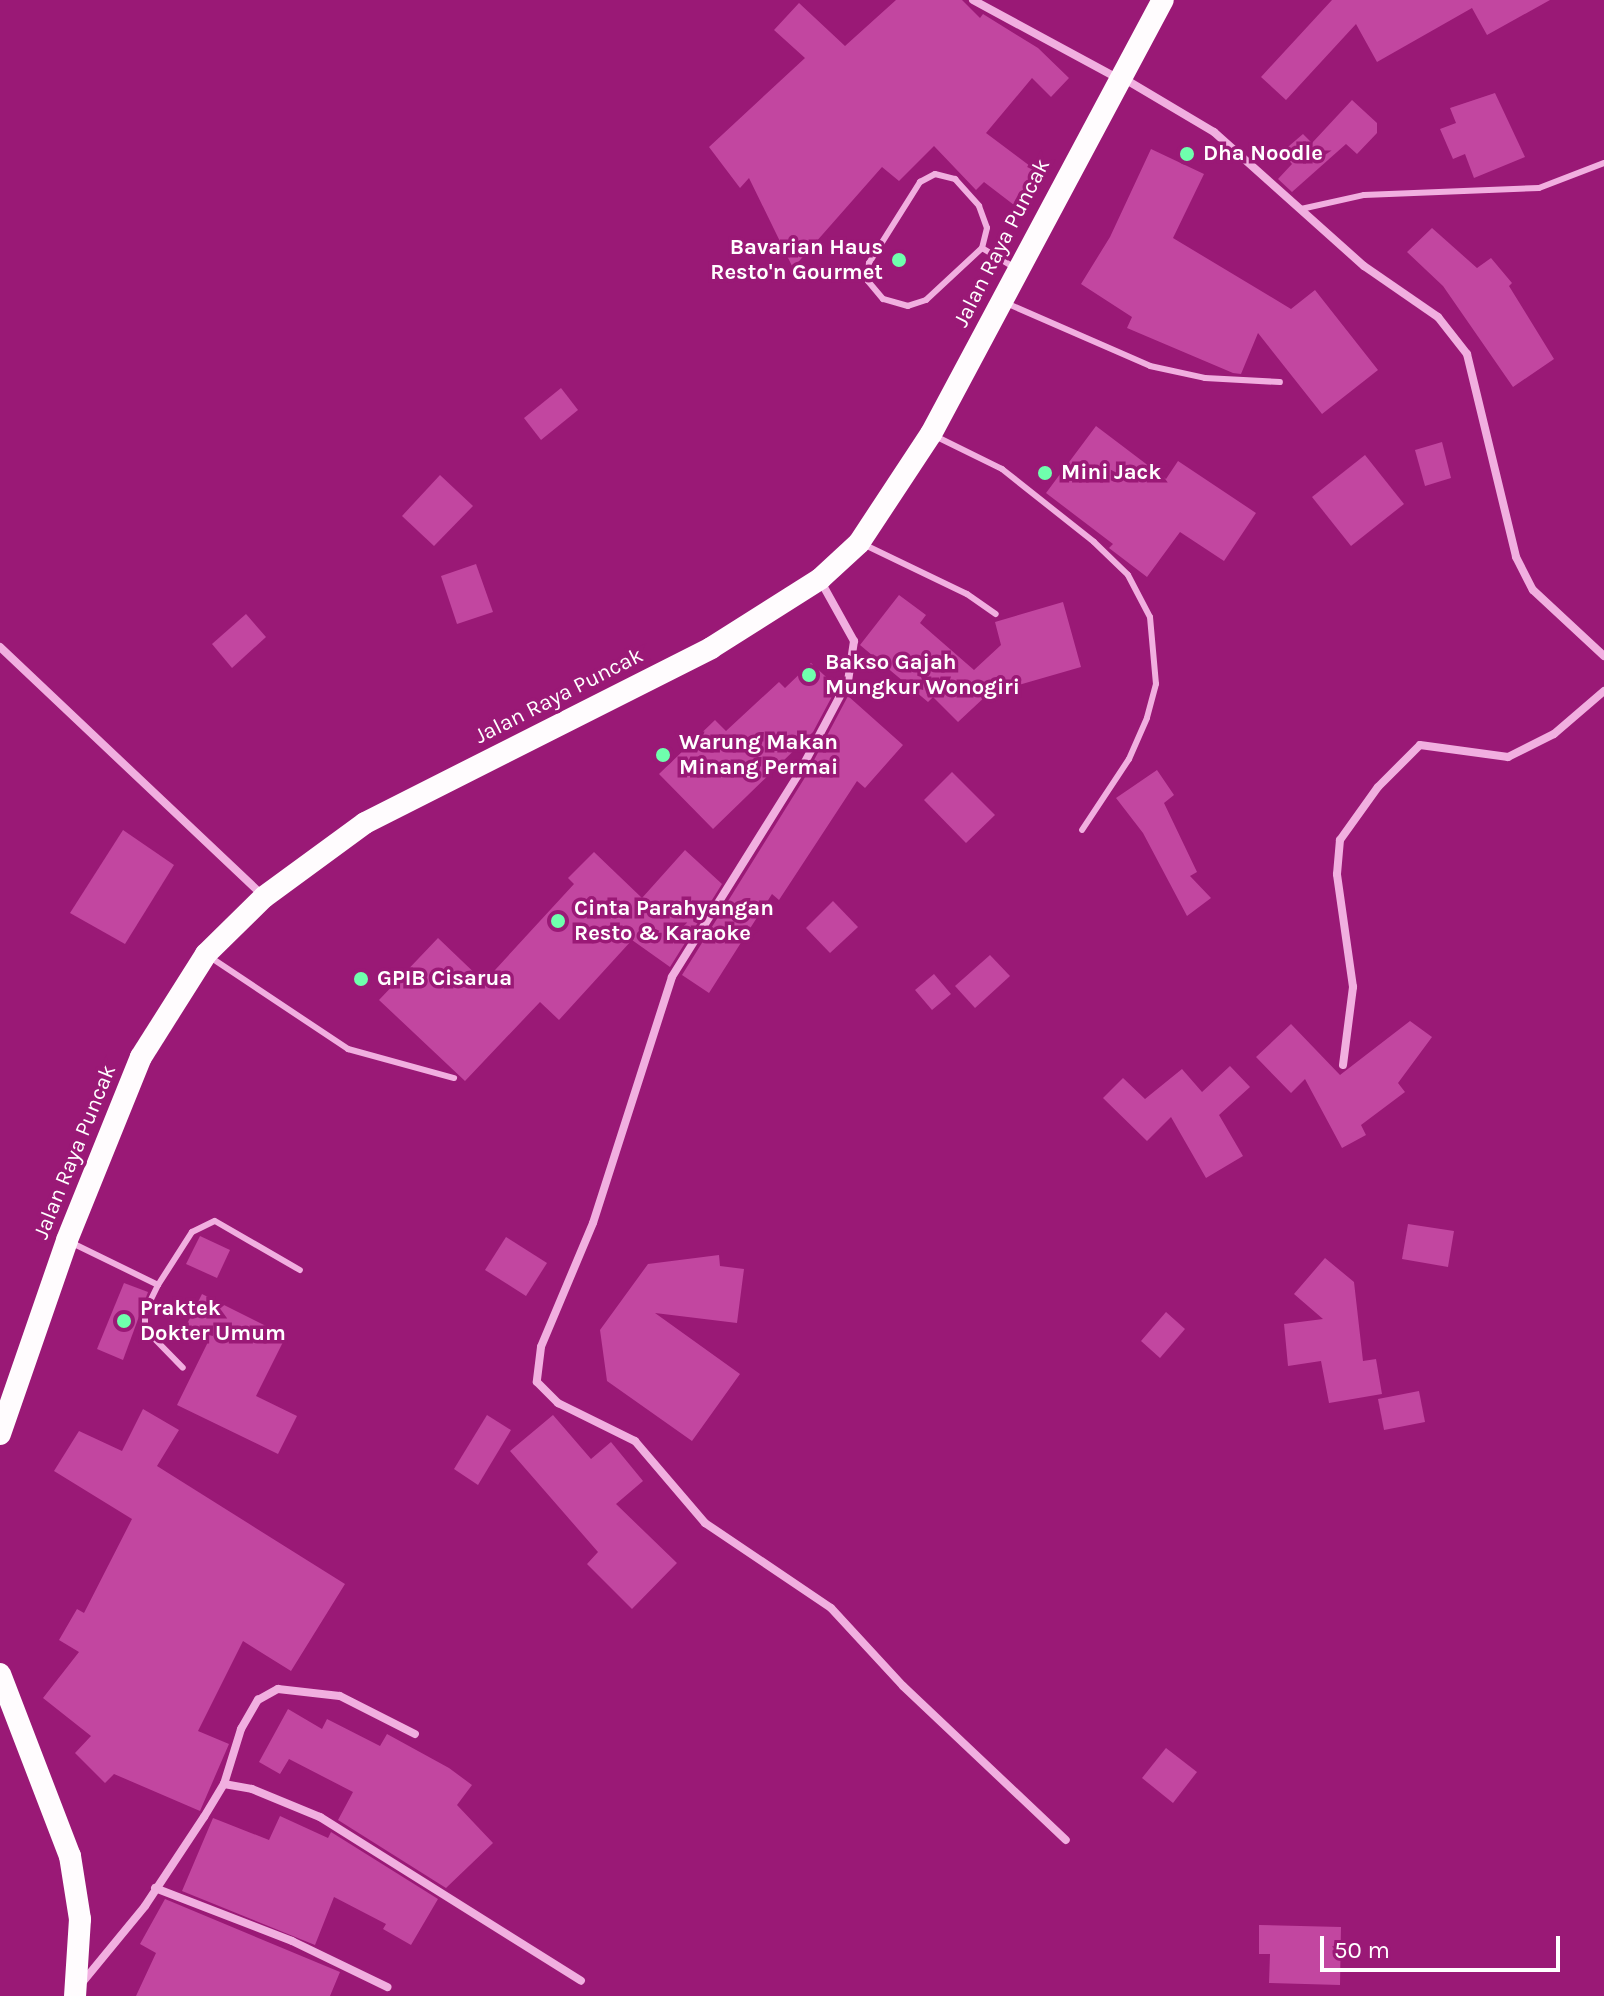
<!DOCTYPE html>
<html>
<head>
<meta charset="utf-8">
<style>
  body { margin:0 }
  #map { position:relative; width:1604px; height:1996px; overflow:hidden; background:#9a1976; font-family:Karla,sans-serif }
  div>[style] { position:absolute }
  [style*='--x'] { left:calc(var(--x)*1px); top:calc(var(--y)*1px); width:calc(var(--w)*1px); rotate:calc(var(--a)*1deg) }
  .building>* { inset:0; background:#c246a0 }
  .service>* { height:6px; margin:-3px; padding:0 3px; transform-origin:3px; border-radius:3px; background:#f1afe0 }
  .minor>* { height:8px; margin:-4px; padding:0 4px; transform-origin:4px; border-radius:4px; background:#f1afe0 }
  .trunk>* { height:22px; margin:-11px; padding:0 11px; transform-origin:11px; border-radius:11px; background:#fffcfe }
  .dots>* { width:22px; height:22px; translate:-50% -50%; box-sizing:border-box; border:4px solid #9a1976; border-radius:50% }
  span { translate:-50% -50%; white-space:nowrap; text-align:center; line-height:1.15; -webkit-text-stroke:7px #9a1976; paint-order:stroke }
  .poi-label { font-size:22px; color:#fff; font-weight:700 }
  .left { translate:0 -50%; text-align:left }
  .right { translate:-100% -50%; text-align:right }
  .street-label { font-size:22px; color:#fff }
  .scale { position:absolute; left:1320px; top:1936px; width:240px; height:36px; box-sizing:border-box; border:4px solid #fff; border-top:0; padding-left:10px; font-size:24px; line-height:28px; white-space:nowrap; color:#fff; -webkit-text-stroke:6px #9a1976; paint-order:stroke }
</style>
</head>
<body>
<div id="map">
  <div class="building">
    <div style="clip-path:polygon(896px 0,962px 0,980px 18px,983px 14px,1038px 48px,1069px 78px,1051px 97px,1032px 78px,986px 133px,1038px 172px,1014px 205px,984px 182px,976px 190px,934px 146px,899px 181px,882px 167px,793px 268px,749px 178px,740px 188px,709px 147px,805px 58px,774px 30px,799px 3px,845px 46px)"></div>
    <div style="clip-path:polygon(1332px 0,1550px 0,1487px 35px,1472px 8px,1377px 62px,1356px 24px,1286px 100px,1261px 77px)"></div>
    <div style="clip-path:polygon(1495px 93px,1525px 157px,1474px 178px,1465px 154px,1453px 159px,1440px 129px,1456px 123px,1450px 108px)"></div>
    <div style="clip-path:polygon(1352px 100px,1377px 123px,1377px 133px,1357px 154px,1346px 144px,1292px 192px,1278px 179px,1292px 164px,1282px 152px,1303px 134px,1312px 143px)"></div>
    <div style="clip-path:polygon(1151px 149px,1204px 174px,1173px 238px,1291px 309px,1315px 290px,1378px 370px,1322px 414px,1258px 333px,1241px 374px,1233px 373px,1127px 328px,1132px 317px,1081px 284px,1110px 237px)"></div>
    <div style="clip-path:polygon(1432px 228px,1477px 268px,1491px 258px,1512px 283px,1509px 286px,1554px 359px,1513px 387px,1443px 286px,1407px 252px)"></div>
    <div style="clip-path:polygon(561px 388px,578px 410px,541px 440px,524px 418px)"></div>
    <div style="clip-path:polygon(1096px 426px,1166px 479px,1178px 461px,1256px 513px,1224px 561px,1180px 532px,1147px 577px,1109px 548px,1113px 544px,1046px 493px)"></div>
    <div style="clip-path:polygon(1442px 442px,1451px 478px,1425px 486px,1415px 450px)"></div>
    <div style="clip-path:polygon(1365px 455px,1404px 504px,1351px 546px,1312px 497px)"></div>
    <div style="clip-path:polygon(440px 475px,473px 506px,434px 546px,402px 516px)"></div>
    <div style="clip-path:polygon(476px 564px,493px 612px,457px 624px,441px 576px)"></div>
    <div style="clip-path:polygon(899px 595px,926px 615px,920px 623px,974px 670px,1001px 645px,995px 622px,1063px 602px,1081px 667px,988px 694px,958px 722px,933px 697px,928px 702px,860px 645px)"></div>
    <div style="clip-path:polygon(246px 614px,266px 637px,232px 668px,212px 644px)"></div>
    <div style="clip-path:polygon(811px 663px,837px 687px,813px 732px,713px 829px,659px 774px,715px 720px,726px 731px,779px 682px,785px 688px)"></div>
    <div style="clip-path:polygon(848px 696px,903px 745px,865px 788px,857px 781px,779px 900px,772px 894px,709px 993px,682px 975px,804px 779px)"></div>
    <div style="clip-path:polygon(1157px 770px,1174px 795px,1164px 803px,1197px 872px,1190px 876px,1211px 898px,1187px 916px,1143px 833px,1116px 798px)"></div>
    <div style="clip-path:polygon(952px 772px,995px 815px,966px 843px,924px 800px)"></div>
    <div style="clip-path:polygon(123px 830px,174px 865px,125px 944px,70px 913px)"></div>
    <div style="clip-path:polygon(685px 850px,722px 884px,670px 967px,632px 940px,559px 1020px,540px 1002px,465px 1081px,379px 1000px,438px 938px,484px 982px,574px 884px,568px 878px,594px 852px,642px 898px)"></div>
    <div style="clip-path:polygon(833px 901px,858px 927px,830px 953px,806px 928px)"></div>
    <div style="clip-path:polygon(990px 955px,1010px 976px,975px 1008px,955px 986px)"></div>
    <div style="clip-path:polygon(934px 974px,951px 994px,932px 1010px,915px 990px)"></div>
    <div style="clip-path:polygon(1410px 1021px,1432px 1037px,1398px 1083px,1405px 1092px,1361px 1125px,1366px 1135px,1342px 1148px,1305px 1079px,1291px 1093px,1256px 1057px,1291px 1024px,1340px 1075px)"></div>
    <div style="clip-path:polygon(1230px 1066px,1250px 1087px,1219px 1115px,1243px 1156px,1206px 1178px,1171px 1117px,1147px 1141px,1103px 1098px,1123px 1078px,1145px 1099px,1182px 1069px,1202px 1092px)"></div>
    <div style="clip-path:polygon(1408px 1224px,1454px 1231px,1448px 1267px,1402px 1259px)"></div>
    <div style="clip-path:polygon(200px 1236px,230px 1250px,217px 1278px,186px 1264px)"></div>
    <div style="clip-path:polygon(506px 1237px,547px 1263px,526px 1296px,485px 1270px)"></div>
    <div style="clip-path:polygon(719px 1255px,720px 1266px,744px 1269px,737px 1323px,655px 1313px,740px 1374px,692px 1441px,607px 1381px,600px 1330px,648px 1264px)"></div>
    <div style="clip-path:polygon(1325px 1258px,1354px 1282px,1363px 1361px,1376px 1359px,1382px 1394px,1329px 1403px,1321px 1361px,1288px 1366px,1284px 1324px,1323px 1319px,1294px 1294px)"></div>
    <div style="clip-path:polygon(124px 1283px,148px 1292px,123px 1360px,97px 1349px)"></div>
    <div style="clip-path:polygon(202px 1294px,286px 1336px,256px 1396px,297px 1416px,278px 1454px,177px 1405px,208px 1342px,184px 1330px)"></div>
    <div style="clip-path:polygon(1166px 1312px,1185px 1329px,1160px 1358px,1141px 1341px)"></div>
    <div style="clip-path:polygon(1419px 1391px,1425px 1422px,1384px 1430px,1378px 1399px)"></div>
    <div style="clip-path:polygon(143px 1409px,179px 1430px,157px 1466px,345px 1584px,291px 1671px,243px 1641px,198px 1731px,229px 1744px,200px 1811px,114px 1774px,105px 1783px,75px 1753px,91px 1736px,43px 1698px,79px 1652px,59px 1640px,77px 1609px,84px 1613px,132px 1519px,54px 1471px,79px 1431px,122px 1451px)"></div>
    <div style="clip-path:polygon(487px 1415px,511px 1430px,478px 1485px,454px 1469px)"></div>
    <div style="clip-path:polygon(553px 1415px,591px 1459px,611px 1442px,643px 1481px,616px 1504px,677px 1563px,632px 1609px,587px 1564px,598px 1552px,510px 1451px)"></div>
    <div style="clip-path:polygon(288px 1709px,322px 1729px,327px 1719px,380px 1746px,387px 1734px,449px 1768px,472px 1785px,457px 1805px,493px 1843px,446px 1888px,338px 1820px,353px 1792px,289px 1759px,280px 1774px,259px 1762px)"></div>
    <div style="clip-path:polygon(1166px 1748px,1197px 1772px,1173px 1803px,1142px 1778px)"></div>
    <div style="clip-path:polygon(280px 1816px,328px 1838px,331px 1832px,438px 1899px,411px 1945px,383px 1929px,386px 1924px,334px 1897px,315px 1945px,182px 1891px,213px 1818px,269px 1840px)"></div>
    <div style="clip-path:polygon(165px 1899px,340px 1972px,330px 1996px,136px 1996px,156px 1953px,140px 1944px)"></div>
    <div style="clip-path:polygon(1259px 1925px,1341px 1927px,1340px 1985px,1269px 1983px,1270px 1954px,1259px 1954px)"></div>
  </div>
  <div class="service">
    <div style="--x:935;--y:174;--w:21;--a:14"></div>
    <div style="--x:955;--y:179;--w:36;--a:48"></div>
    <div style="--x:979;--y:206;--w:23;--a:70"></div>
    <div style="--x:987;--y:228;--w:21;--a:104"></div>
    <div style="--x:982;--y:248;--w:76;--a:137.1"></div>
    <div style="--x:926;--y:300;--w:19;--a:162"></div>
    <div style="--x:908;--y:306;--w:26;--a:-164"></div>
    <div style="--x:883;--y:299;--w:23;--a:-130"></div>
    <div style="--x:868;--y:281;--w:18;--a:-87"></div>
    <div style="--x:869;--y:263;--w:96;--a:-57.8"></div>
    <div style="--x:920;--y:182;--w:17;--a:-28"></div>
    <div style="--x:1301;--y:209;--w:65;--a:-12.5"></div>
    <div style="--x:1364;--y:195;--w:175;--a:-2.3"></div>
    <div style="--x:1539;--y:188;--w:70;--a:-21"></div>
    <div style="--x:982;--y:248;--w:37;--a:31"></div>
    <div style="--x:1006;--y:303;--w:157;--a:23.6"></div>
    <div style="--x:1150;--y:366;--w:56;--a:12.3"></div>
    <div style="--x:1205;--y:378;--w:75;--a:3.1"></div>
    <div style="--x:935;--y:436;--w:75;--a:26.2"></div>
    <div style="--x:1002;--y:469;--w:117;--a:38.4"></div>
    <div style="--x:1094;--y:542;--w:47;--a:44.1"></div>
    <div style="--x:1128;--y:575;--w:47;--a:62.4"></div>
    <div style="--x:1150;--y:617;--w:67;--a:84.9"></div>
    <div style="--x:1156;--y:684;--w:35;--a:105"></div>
    <div style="--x:1147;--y:718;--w:45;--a:113.7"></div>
    <div style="--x:1129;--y:759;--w:85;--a:123.5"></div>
    <div style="--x:865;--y:545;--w:113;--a:25.7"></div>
    <div style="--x:967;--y:594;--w:35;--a:35"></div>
    <div style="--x:210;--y:957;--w:166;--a:33.7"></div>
    <div style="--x:348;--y:1049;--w:110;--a:15.3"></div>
    <div style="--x:70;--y:1242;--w:98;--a:26"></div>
    <div style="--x:158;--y:1285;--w:63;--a:-57.3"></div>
    <div style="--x:192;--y:1232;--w:25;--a:-26"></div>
    <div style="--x:215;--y:1221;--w:98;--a:30"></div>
    <div style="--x:158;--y:1285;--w:30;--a:116"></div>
    <div style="--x:145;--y:1312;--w:17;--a:90"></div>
    <div style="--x:145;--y:1329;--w:54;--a:45.7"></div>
  </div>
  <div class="minor">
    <div style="--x:973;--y:0;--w:164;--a:28.4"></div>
    <div style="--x:1123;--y:78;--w:106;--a:30.7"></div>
    <div style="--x:1214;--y:132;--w:201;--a:41.8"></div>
    <div style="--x:1364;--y:266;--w:90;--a:34.6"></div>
    <div style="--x:1438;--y:317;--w:47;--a:51.9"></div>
    <div style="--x:1467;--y:354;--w:209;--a:76.4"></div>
    <div style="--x:1516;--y:557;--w:37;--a:63"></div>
    <div style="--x:1533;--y:590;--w:97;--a:42.9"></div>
    <div style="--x:820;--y:580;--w:70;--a:60.9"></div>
    <div style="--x:854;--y:641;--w:40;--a:98.5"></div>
    <div style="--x:848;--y:681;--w:106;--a:118"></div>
    <div style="--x:798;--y:775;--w:238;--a:122"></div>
    <div style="--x:672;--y:977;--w:258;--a:107.8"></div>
    <div style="--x:593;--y:1223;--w:134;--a:112.8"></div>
    <div style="--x:541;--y:1347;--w:35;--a:97"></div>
    <div style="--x:537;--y:1382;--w:30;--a:45"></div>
    <div style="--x:558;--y:1403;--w:86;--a:26.3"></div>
    <div style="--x:635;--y:1441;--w:108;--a:49.5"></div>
    <div style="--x:705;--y:1523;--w:152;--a:34"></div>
    <div style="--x:831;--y:1608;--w:106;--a:47.3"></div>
    <div style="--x:903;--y:1686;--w:224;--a:43.4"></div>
    <div style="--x:0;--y:647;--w:364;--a:43.4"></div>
    <div style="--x:1343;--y:1065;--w:79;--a:-82.7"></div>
    <div style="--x:1353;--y:987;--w:114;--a:-98.1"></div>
    <div style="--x:1337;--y:874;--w:34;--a:-85"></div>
    <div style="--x:1340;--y:840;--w:65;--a:-54.4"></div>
    <div style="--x:1378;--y:787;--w:59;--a:-45"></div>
    <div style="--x:1420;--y:745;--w:89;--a:7.8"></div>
    <div style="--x:1508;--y:757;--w:51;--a:-26.6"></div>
    <div style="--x:1554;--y:734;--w:66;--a:-40.7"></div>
    <div style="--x:224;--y:1784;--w:28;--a:10"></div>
    <div style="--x:252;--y:1789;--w:74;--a:22.4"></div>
    <div style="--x:320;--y:1817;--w:308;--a:32.1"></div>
    <div style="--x:155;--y:1888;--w:147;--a:21.1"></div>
    <div style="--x:292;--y:1941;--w:106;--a:25.8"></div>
    <div style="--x:81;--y:1984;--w:101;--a:-50.6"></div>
    <div style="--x:145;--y:1906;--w:107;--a:-56.5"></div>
    <div style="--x:204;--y:1817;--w:39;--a:-59"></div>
    <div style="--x:224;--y:1784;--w:58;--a:-72.8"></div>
    <div style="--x:241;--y:1729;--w:34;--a:-60"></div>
    <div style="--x:258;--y:1700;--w:23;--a:-29"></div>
    <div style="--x:278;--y:1689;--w:62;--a:6.4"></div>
    <div style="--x:340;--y:1696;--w:84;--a:26.9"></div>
  </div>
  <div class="trunk">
    <div style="--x:0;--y:1434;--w:205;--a:-70.9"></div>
    <div style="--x:67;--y:1240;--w:197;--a:-68"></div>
    <div style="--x:141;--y:1057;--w:122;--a:-57.7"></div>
    <div style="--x:206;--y:954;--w:81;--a:-44.5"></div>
    <div style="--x:264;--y:897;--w:125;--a:-36.2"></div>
    <div style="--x:365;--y:823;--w:388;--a:-26.8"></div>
    <div style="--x:711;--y:648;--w:129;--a:-32.3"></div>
    <div style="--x:820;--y:579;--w:53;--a:-42.7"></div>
    <div style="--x:859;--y:543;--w:131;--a:-56.6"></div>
    <div style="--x:931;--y:434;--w:492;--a:-61.9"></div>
    <div style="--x:0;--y:1674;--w:195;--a:69"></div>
    <div style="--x:70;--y:1856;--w:64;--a:81"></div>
    <div style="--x:80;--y:1919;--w:77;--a:93.7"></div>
  </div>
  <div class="dots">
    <div style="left:1187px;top:154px;background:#6fffad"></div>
    <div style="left:899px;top:260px;background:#6fffad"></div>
    <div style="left:1045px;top:473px;background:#6fffad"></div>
    <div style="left:809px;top:675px;background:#6fffad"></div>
    <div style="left:663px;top:755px;background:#6fffad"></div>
    <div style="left:558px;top:921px;background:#6fffad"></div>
    <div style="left:361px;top:979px;background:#6fffad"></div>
    <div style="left:124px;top:1321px;background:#6fffad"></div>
  </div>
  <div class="poi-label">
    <span class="left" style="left:1203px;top:154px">Dha Noodle</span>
    <span class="right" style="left:883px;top:260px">Bavarian Haus<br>Resto'n Gourmet</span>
    <span class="left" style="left:1061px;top:473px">Mini Jack</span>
    <span class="left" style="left:825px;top:675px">Bakso Gajah<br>Mungkur Wonogiri</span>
    <span class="left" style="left:679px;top:755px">Warung Makan<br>Minang Permai</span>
    <span class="left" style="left:574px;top:921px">Cinta Parahyangan<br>Resto &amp; Karaoke</span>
    <span class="left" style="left:377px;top:979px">GPIB Cisarua</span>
    <span class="left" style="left:140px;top:1321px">Praktek<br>Dokter Umum</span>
  </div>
  <div class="street-label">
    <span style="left:1002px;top:243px;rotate:-63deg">Jalan Raya Puncak</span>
    <span style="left:559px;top:696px;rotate:-27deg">Jalan Raya Puncak</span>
    <span style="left:75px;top:1152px;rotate:-68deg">Jalan Raya Puncak</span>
  </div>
  <div class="scale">50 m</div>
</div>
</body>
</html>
